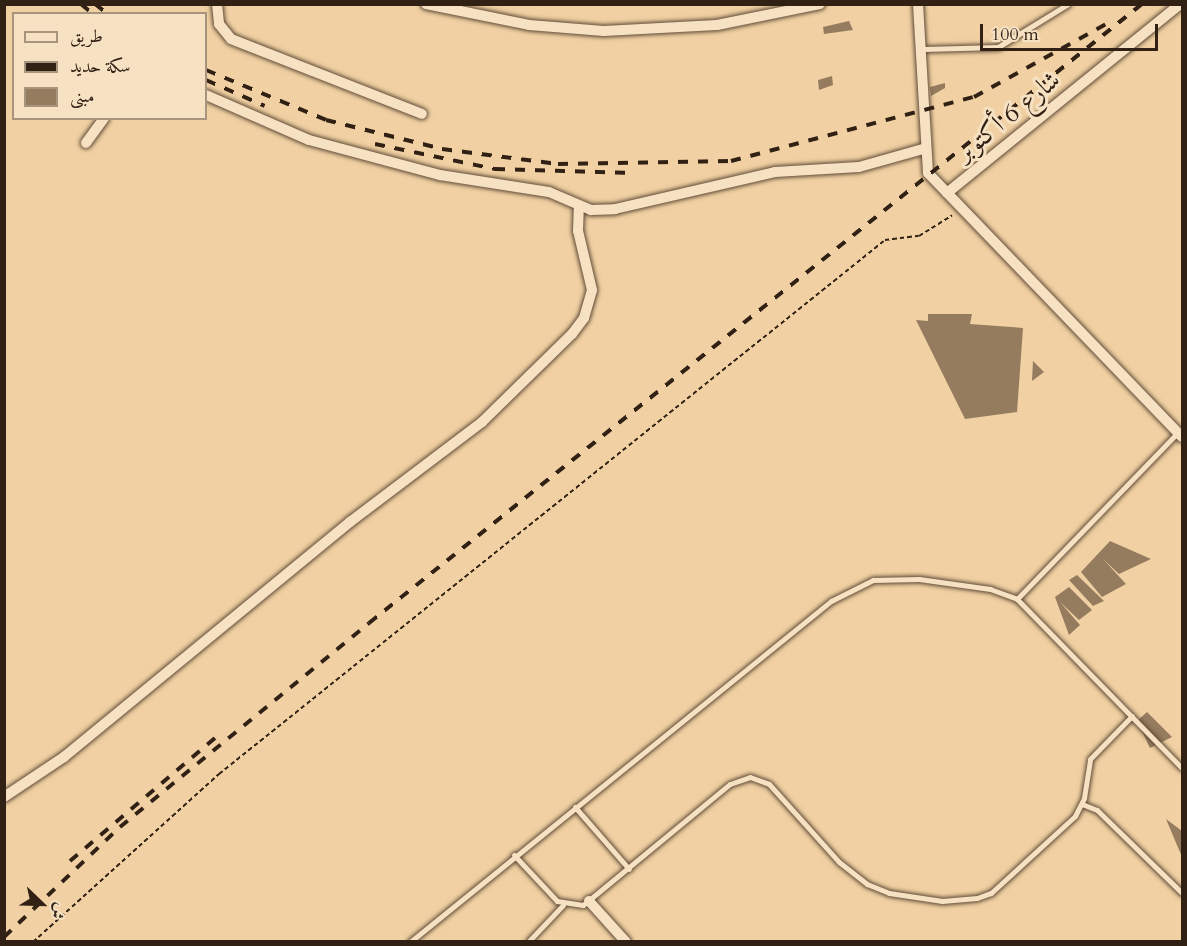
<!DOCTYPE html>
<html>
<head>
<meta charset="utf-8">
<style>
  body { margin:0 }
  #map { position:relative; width:1187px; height:946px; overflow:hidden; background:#f1d1a3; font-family:Cardo,Amiri,serif }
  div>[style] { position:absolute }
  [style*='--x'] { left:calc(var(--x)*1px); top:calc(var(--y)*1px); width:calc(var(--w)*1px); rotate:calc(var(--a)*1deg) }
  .building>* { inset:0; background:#957c5e }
  .path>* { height:2px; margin-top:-1px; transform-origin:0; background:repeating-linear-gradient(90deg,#312014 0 4.5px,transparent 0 7.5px) }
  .roads { filter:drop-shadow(0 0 2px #614c38) drop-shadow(0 0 2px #614c38) }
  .lane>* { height:5px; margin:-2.5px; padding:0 2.5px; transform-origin:2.5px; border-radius:2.5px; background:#f6e1c3 }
  .street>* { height:10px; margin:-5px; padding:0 5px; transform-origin:5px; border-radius:5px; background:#f6e1c3 }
  .rail>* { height:4px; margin-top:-2px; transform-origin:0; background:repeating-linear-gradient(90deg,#312014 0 10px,transparent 0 20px) }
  span { translate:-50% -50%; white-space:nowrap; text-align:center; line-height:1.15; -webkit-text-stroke:6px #f6e1c3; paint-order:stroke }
  .street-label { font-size:26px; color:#312014 }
  .frame { position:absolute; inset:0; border:6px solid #312014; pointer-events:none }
  .legend { position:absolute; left:12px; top:12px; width:195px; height:108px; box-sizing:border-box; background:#f6e1c3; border:2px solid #a7947d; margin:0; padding:8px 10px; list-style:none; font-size:18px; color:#312014 }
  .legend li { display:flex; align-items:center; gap:12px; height:30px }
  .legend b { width:30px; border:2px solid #a7947d }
  .north { position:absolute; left:12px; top:874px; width:60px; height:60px; -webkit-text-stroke:4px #f6e1c3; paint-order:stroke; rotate:113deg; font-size:16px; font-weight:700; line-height:24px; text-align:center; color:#312014 }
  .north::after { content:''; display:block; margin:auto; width:21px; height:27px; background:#312014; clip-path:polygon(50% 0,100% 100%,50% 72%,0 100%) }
  .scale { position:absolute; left:980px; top:24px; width:178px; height:27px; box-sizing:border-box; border:3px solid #312014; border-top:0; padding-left:8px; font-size:18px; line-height:21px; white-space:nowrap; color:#312014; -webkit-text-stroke:4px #f6e1c3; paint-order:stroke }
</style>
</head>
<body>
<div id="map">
  <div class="building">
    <div style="clip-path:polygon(849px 21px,853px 30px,824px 34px,823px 27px)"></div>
    <div style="clip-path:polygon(832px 76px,833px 85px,819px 90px,818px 80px)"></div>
    <div style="clip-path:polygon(945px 83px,945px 88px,931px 96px,930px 87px)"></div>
    <div style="clip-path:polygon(928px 314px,972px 314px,970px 324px,1023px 328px,1017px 412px,965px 419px,916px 320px,928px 321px)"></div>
    <div style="clip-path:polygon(1033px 361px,1044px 372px,1032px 381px)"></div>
    <div style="clip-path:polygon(1110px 541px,1151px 559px,1119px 574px,1103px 559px,1126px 584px,1102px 597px,1081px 572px)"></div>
    <div style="clip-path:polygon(1077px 575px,1104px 601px,1093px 606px,1069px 580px)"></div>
    <div style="clip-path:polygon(1069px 587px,1092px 610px,1079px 620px,1060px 602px,1080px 625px,1069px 635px,1055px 597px)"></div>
    <div style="clip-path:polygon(1147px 712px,1172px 737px,1150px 748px,1137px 721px)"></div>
    <div style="clip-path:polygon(1166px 819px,1182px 831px,1182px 857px)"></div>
  </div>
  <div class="path">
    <div style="--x:33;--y:942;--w:251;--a:-42.1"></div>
    <div style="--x:219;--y:774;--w:854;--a:-38.72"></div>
    <div style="--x:885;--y:240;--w:34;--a:-7"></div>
    <div style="--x:919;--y:236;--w:39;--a:-32"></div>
  </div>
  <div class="roads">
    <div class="lane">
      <div style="--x:924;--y:49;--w:74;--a:-1.5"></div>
      <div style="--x:998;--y:47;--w:82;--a:-31.6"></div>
      <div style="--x:1017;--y:599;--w:232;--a:-46"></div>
      <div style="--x:1082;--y:804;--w:16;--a:22"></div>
      <div style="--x:1097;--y:810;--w:119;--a:44.3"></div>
      <div style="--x:575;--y:807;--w:82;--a:48.9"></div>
      <div style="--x:514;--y:855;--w:63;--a:46.9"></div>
      <div style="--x:557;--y:901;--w:26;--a:9"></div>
      <div style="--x:583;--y:905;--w:190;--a:-39.5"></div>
      <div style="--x:730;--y:784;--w:21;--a:-19"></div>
      <div style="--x:750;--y:777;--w:20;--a:20"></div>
      <div style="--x:769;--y:784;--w:105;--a:48.1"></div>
      <div style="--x:839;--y:862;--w:36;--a:38"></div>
      <div style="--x:867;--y:884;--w:24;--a:22"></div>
      <div style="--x:889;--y:893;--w:54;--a:8.6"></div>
      <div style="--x:942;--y:901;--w:35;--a:-5"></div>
      <div style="--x:977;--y:898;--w:15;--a:-20"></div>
      <div style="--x:991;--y:893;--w:114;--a:-42.5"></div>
      <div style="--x:1075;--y:816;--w:20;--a:-63"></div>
      <div style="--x:1084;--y:798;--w:39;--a:-81"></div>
      <div style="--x:1090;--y:759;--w:60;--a:-45.7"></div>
      <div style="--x:410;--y:942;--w:542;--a:-39.01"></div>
      <div style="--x:831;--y:601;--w:47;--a:-26.6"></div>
      <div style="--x:873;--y:580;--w:46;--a:-1.2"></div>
      <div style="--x:919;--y:579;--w:72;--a:8"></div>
      <div style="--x:990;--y:589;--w:29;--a:20"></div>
      <div style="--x:1017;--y:599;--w:236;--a:45.7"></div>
      <div style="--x:528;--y:942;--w:51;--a:-46.6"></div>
    </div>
    <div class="street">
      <div style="--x:217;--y:4;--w:20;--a:84"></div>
      <div style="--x:219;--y:24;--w:19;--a:51"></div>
      <div style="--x:231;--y:39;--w:205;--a:21.4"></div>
      <div style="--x:426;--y:4;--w:105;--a:11.5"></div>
      <div style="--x:529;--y:25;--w:75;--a:4.6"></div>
      <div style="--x:604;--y:31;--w:113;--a:-3"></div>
      <div style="--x:717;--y:25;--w:105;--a:-11.5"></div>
      <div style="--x:918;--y:4;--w:169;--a:86.6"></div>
      <div style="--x:928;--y:173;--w:366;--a:46.1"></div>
      <div style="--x:206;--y:95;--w:112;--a:23.6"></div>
      <div style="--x:309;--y:140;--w:136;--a:15"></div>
      <div style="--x:440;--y:175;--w:110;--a:8.9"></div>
      <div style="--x:549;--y:192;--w:46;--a:23.2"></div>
      <div style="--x:591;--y:210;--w:24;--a:-2"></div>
      <div style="--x:615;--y:209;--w:164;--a:-13"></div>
      <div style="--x:775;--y:172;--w:84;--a:-3.4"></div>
      <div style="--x:859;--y:167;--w:66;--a:-15.7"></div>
      <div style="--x:86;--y:143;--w:31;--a:-54"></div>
      <div style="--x:947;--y:193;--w:300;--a:-39"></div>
      <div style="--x:4;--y:797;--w:72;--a:-33.7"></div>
      <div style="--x:64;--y:757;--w:370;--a:-39.4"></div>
      <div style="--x:350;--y:522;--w:166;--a:-37.1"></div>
      <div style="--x:482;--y:422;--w:126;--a:-44.4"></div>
      <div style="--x:572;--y:334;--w:20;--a:-53"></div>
      <div style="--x:584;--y:318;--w:29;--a:-74"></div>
      <div style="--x:592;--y:290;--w:61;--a:-103.3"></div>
      <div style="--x:578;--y:231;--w:24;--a:-88"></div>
      <div style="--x:589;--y:901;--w:55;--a:47.9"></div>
    </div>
  </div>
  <div class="rail">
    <div style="--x:81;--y:4;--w:16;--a:40"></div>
    <div style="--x:95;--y:4;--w:16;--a:38"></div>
    <div style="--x:206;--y:70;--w:130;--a:22.6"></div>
    <div style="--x:326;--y:120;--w:120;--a:14"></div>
    <div style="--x:442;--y:149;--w:117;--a:7.4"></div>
    <div style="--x:558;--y:164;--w:173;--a:-1"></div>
    <div style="--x:731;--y:161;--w:251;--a:-14.8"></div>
    <div style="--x:974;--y:97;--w:153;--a:-28.9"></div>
    <div style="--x:206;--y:80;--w:64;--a:23.8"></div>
    <div style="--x:375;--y:144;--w:123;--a:11.8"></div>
    <div style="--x:495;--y:169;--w:138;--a:1.7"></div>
    <div style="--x:70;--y:861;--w:192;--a:-40.3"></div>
    <div style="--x:4;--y:937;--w:160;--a:-43.5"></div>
    <div style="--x:120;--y:827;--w:322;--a:-39.3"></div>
    <div style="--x:369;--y:623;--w:990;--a:-38.69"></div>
  </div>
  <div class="street-label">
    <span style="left:1008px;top:116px;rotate:-39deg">شارع 6 أكتوبر</span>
  </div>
  <div class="frame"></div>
  <ul class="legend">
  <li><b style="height:8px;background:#f6e1c3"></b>طريق</li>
  <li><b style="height:8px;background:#312014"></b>سكة حديد</li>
  <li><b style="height:16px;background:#957c5e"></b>مبنى</li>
  </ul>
  <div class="north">ش</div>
  <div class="scale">100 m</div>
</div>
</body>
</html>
